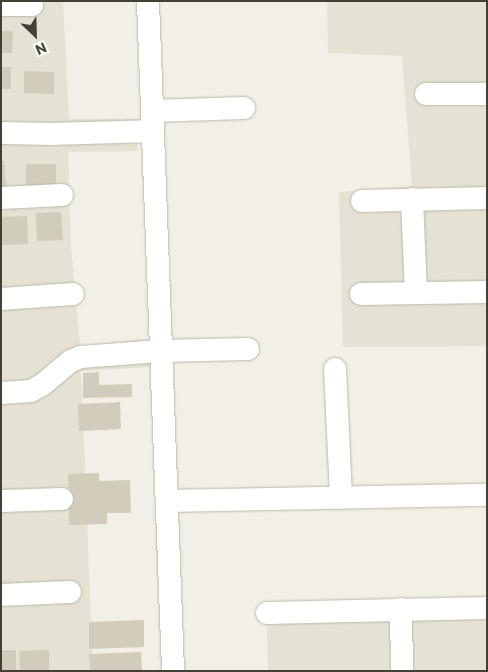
<!DOCTYPE html>
<html>
<head>
<meta charset="utf-8">
<style>
  body { margin:0 }
  #map { position:relative; width:488px; height:672px; overflow:hidden; background:#f1efe6; font-family:Commissioner,sans-serif }
  div>[style] { position:absolute }
  [style*='--x'] { left:calc(var(--x)*1px); top:calc(var(--y)*1px); width:calc(var(--w)*1px); rotate:calc(var(--a)*1deg) }
  .residential>* { inset:0; background:#e5e2d4 }
  .building>* { inset:0; background:#d2ccbc }
  .roads { filter:drop-shadow(0 0 1px #bcb8a9) drop-shadow(0 0 1px #bcb8a9) }
  .minor>* { height:22px; margin:-11px; padding:0 11px; transform-origin:11px; border-radius:11px; background:#fff }
  span { translate:-50% -50%; white-space:nowrap; text-align:center; line-height:1.15; -webkit-text-stroke:4px #fff; paint-order:stroke }
  .frame { position:absolute; inset:0; border:2px solid #434036; pointer-events:none }
  .north { position:absolute; left:10px; top:10px; width:50px; height:50px; -webkit-text-stroke:4px #fff; paint-order:stroke; rotate:156deg; font-size:14px; font-weight:700; line-height:20px; text-align:center; color:#434036 }
  .north::after { content:''; display:block; margin:auto; width:18px; height:22px; background:#434036; clip-path:polygon(50% 0,100% 100%,50% 72%,0 100%) }
</style>
</head>
<body>
<div id="map">
  <div class="residential">
    <div style="clip-path:polygon(1px 1px,63px 1px,69px 119px,135px 119px,138px 151px,68px 152px,71px 246px,80px 346px,149px 339px,152px 367px,81px 371px,93px 671px,1px 671px,1px 650px,18px 649px,1px 649px)"></div>
    <div style="clip-path:polygon(327px 1px,487px 1px,487px 346px,343px 347px,339px 192px,412px 186px,402px 56px,328px 53px)"></div>
    <div style="clip-path:polygon(267px 613px,487px 614px,487px 671px,268px 671px)"></div>
  </div>
  <div class="building">
    <div style="clip-path:polygon(1px 31px,13px 31px,12px 53px,1px 53px)"></div>
    <div style="clip-path:polygon(1px 67px,11px 67px,11px 89px,1px 89px)"></div>
    <div style="clip-path:polygon(24px 71px,54px 72px,54px 94px,24px 93px)"></div>
    <div style="clip-path:polygon(1px 161px,4px 161px,6px 187px,1px 188px)"></div>
    <div style="clip-path:polygon(26px 164px,56px 164px,56px 187px,26px 186px)"></div>
    <div style="clip-path:polygon(61px 212px,63px 240px,37px 241px,36px 213px)"></div>
    <div style="clip-path:polygon(27px 216px,28px 244px,2px 245px,1px 217px)"></div>
    <div style="clip-path:polygon(99px 372px,99px 385px,132px 384px,132px 397px,83px 398px,83px 373px)"></div>
    <div style="clip-path:polygon(120px 402px,121px 429px,79px 431px,78px 404px)"></div>
    <div style="clip-path:polygon(99px 473px,99px 481px,130px 480px,131px 513px,107px 513px,107px 524px,69px 525px,68px 474px)"></div>
    <div style="clip-path:polygon(144px 620px,144px 647px,89px 649px,89px 622px)"></div>
    <div style="clip-path:polygon(1px 650px,16px 650px,16px 671px,1px 671px)"></div>
    <div style="clip-path:polygon(49px 650px,49px 671px,20px 671px,19px 651px)"></div>
    <div style="clip-path:polygon(141px 652px,142px 671px,90px 671px,89px 654px)"></div>
  </div>
  <div class="roads">
    <div class="minor">
      <div style="--x:148;--y:1;--w:670;--a:87.86"></div>
      <div style="--x:1;--y:5;--w:31;--a:0"></div>
      <div style="--x:426;--y:94;--w:61;--a:0"></div>
      <div style="--x:152;--y:111;--w:92;--a:-1.9"></div>
      <div style="--x:1;--y:133;--w:51;--a:1.1"></div>
      <div style="--x:52;--y:134;--w:101;--a:-1.7"></div>
      <div style="--x:1;--y:198;--w:61;--a:-2.8"></div>
      <div style="--x:412;--y:199;--w:94;--a:87.6"></div>
      <div style="--x:362;--y:201;--w:125;--a:-1.4"></div>
      <div style="--x:361;--y:294;--w:126;--a:-0.9"></div>
      <div style="--x:1;--y:299;--w:72;--a:-4"></div>
      <div style="--x:335;--y:369;--w:129;--a:87.3"></div>
      <div style="--x:1;--y:393;--w:30;--a:-4"></div>
      <div style="--x:31;--y:391;--w:13;--a:-29"></div>
      <div style="--x:42;--y:385;--w:38;--a:-40"></div>
      <div style="--x:71;--y:361;--w:11;--a:-22"></div>
      <div style="--x:81;--y:357;--w:79;--a:-4.3"></div>
      <div style="--x:160;--y:351;--w:88;--a:-1.3"></div>
      <div style="--x:1;--y:501;--w:61;--a:-1.9"></div>
      <div style="--x:167;--y:501;--w:320;--a:-1.1"></div>
      <div style="--x:1;--y:595;--w:69;--a:-2.5"></div>
      <div style="--x:401;--y:609;--w:62;--a:89.1"></div>
      <div style="--x:267;--y:613;--w:220;--a:-1.3"></div>
    </div>
  </div>
  <div class="frame"></div>
  <div class="north">N</div>
</div>
</body>
</html>
